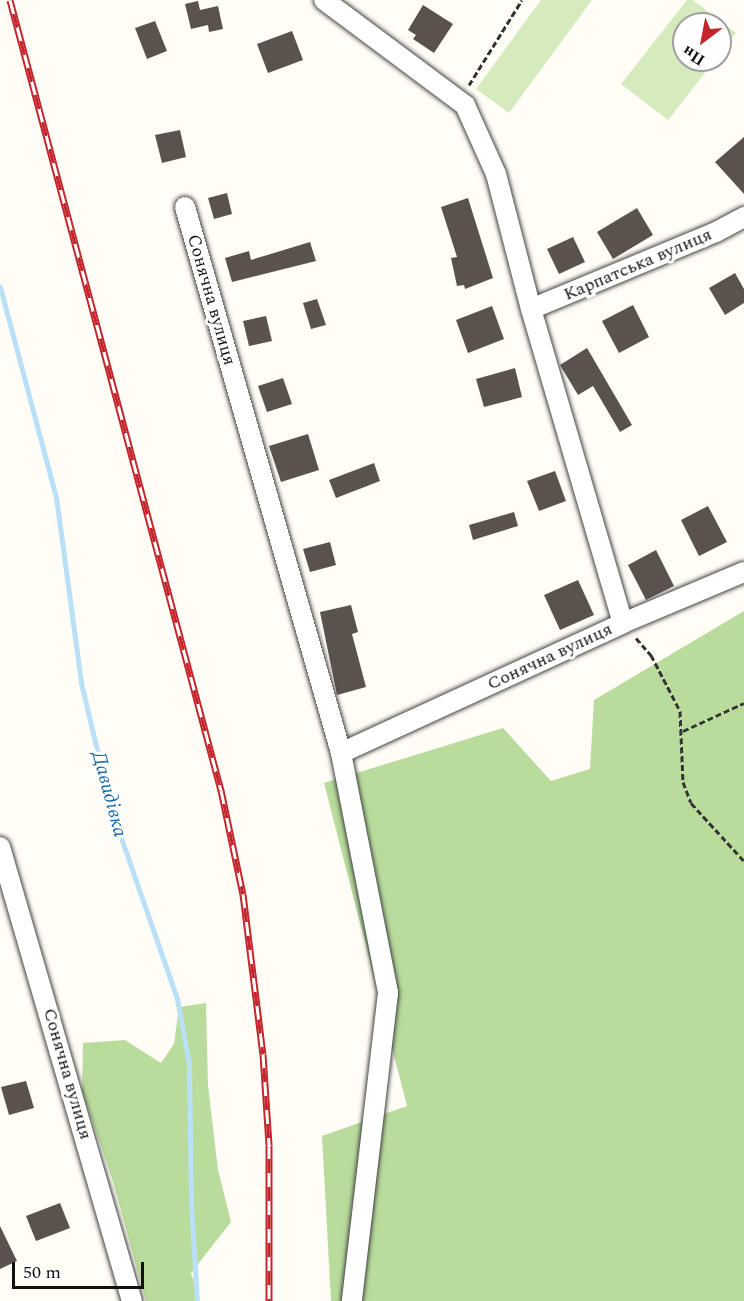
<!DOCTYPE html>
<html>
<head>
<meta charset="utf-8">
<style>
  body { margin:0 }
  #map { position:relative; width:744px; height:1301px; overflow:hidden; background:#fffdf5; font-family:Spectral,serif }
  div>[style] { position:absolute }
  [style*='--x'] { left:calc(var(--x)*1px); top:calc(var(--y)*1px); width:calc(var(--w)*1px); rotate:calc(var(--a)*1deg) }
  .green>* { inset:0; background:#d5ebbd }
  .forest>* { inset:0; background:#b9dc9c }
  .stream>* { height:5px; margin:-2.5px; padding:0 2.5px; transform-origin:2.5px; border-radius:2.5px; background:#b9e0f7 }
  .building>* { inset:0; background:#5a524d }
  .path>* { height:3px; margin-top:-1.5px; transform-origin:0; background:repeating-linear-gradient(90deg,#333 0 6px,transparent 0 9px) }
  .roads { filter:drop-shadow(0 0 2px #444) drop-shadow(0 0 2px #444) }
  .street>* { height:20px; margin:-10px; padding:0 10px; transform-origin:10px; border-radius:10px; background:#fff }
  .rail>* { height:7px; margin-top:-3.5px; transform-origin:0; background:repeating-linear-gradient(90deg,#fff 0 14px,#c4262e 0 28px); box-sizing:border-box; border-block:2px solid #c4262e }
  span { translate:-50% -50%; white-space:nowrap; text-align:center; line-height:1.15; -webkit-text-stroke:6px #fff; paint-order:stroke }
  .street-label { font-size:18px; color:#111 }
  .water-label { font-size:20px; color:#1768a6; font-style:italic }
  .north { position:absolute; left:672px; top:12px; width:60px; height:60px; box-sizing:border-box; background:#fff; border:2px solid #a0a0a0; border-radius:50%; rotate:212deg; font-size:16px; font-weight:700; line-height:24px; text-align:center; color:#111 }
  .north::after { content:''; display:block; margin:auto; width:21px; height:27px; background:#c4262e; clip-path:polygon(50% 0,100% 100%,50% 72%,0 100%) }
  .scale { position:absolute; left:12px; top:1262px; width:132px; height:27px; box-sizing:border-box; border:3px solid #111; border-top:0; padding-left:8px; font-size:18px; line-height:21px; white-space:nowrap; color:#111; -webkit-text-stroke:4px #fff; paint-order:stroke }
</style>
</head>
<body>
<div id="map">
  <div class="green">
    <div style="clip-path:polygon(541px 0,592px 0,509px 113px,476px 89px)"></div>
    <div style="clip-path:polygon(687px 0,693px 0,736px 33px,720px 53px,720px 24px,684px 24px,684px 60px,715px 60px,668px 120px,621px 84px)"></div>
  </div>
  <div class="forest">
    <div style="clip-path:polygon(744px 611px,744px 1301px,331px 1301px,322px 1136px,407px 1106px,324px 783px,503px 728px,551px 781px,590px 769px,594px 700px)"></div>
    <div style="clip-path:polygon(206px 1003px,208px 1085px,218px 1170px,231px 1222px,191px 1273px,200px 1301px,146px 1301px,112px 1178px,82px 1091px,83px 1043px,125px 1040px,161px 1063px,174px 1044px,179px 1007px)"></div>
  </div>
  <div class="stream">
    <div style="--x:0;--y:287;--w:217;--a:75.1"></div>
    <div style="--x:56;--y:497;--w:188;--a:82.3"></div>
    <div style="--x:81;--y:683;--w:130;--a:76.6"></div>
    <div style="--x:111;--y:809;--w:201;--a:70.8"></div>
    <div style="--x:177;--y:999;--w:66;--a:79.5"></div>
    <div style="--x:189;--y:1064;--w:140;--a:89.2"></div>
    <div style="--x:191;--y:1204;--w:97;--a:86.5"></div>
  </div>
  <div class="building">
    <div style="clip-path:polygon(198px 1px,200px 10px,218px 6px,223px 29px,209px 32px,208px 25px,191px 29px,185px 4px)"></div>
    <div style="clip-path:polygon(423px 5px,453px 24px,434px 53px,413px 39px,416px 35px,408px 30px)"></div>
    <div style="clip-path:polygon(155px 21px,167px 51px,147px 59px,135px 28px)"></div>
    <div style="clip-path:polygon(292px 31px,303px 60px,268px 73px,257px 44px)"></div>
    <div style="clip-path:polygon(180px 130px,186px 157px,162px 163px,155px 135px)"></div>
    <div style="clip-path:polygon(744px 137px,744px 194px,715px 162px)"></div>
    <div style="clip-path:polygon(227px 193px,232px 214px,214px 219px,208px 198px)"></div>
    <div style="clip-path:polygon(468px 198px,493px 278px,465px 289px,464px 285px,457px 286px,451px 258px,457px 257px,441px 207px)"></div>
    <div style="clip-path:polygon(637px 208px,653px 235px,613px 259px,597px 232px)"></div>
    <div style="clip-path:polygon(573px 237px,585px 262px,559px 274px,547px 249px)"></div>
    <div style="clip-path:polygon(310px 242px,316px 261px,232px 282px,225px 258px,249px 251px,251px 260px)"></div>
    <div style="clip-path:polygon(735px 273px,744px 289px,744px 303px,725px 315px,709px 288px)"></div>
    <div style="clip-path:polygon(317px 299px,326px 325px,311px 329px,303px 303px)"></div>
    <div style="clip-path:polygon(633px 305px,649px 337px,619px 353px,602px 321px)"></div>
    <div style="clip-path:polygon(492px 306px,504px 339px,468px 353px,456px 320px)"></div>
    <div style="clip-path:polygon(266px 316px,272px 341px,249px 346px,243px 321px)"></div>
    <div style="clip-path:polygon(587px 348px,632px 425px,620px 432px,593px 386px,578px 395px,560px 365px)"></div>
    <div style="clip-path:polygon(515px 368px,522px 397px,484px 407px,476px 379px)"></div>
    <div style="clip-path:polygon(283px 378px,292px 404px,267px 412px,258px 386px)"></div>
    <div style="clip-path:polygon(308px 434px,319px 470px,281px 482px,269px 446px)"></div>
    <div style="clip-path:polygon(374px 463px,380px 481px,336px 498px,329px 480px)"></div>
    <div style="clip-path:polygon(555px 471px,566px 501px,539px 511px,527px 481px)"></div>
    <div style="clip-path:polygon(708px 506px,727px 542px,699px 556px,681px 520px)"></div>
    <div style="clip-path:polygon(514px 512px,518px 526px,473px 540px,469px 525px)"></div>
    <div style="clip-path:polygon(330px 542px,336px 565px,310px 572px,303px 549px)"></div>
    <div style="clip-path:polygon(656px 550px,674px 586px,646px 600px,628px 565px)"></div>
    <div style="clip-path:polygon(578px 580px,594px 615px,560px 630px,544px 595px)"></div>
    <div style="clip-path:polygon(351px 605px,358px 632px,352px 634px,366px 687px,337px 695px,320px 612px)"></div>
    <div style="clip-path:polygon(26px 1081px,34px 1108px,9px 1115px,1px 1087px)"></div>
    <div style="clip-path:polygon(60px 1203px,70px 1228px,36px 1241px,26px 1216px)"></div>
    <div style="clip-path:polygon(0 1226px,17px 1261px,0 1269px)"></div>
  </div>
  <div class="path">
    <div style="--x:469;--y:85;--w:100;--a:-58.1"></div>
    <div style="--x:636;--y:638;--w:23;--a:49"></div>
    <div style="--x:651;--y:655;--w:63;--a:62.6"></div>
    <div style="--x:680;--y:711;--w:71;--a:87.6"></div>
    <div style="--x:683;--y:782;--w:22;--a:69"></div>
    <div style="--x:691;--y:803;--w:79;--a:47.6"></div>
    <div style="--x:683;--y:731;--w:67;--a:-24.7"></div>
  </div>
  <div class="roads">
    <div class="street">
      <div style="--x:324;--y:0;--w:176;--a:36.7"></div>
      <div style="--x:465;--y:105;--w:76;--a:65.8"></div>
      <div style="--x:496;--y:174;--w:139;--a:75.5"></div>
      <div style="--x:531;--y:309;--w:327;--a:73.7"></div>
      <div style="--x:185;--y:207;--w:568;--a:74.05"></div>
      <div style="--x:341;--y:753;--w:311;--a:-24.7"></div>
      <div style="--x:623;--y:623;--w:131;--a:-22.9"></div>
      <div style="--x:531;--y:309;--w:200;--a:-22.6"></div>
      <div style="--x:716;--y:232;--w:32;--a:-28"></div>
      <div style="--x:341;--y:753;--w:245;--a:78.9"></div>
      <div style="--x:388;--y:993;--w:310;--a:96.7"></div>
      <div style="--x:0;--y:847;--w:473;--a:73.8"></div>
    </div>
  </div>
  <div class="rail">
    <div style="--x:10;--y:0;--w:818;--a:75.05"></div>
    <div style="--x:221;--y:790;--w:106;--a:78.1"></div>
    <div style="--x:243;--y:894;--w:161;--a:82.9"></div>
    <div style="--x:263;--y:1054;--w:91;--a:86.2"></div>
    <div style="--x:269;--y:1145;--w:156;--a:90"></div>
  </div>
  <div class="street-label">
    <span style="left:638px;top:265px;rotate:-23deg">Карпатська вулиця</span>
    <span style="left:211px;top:300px;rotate:74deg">Сонячна вулиця</span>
    <span style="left:550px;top:657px;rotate:-25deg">Сонячна вулиця</span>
    <span style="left:67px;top:1074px;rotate:74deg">Сонячна вулиця</span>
  </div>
  <div class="water-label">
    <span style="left:109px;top:794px;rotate:75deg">Давидівка</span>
  </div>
  <div class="north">Пн</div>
  <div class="scale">50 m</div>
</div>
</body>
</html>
